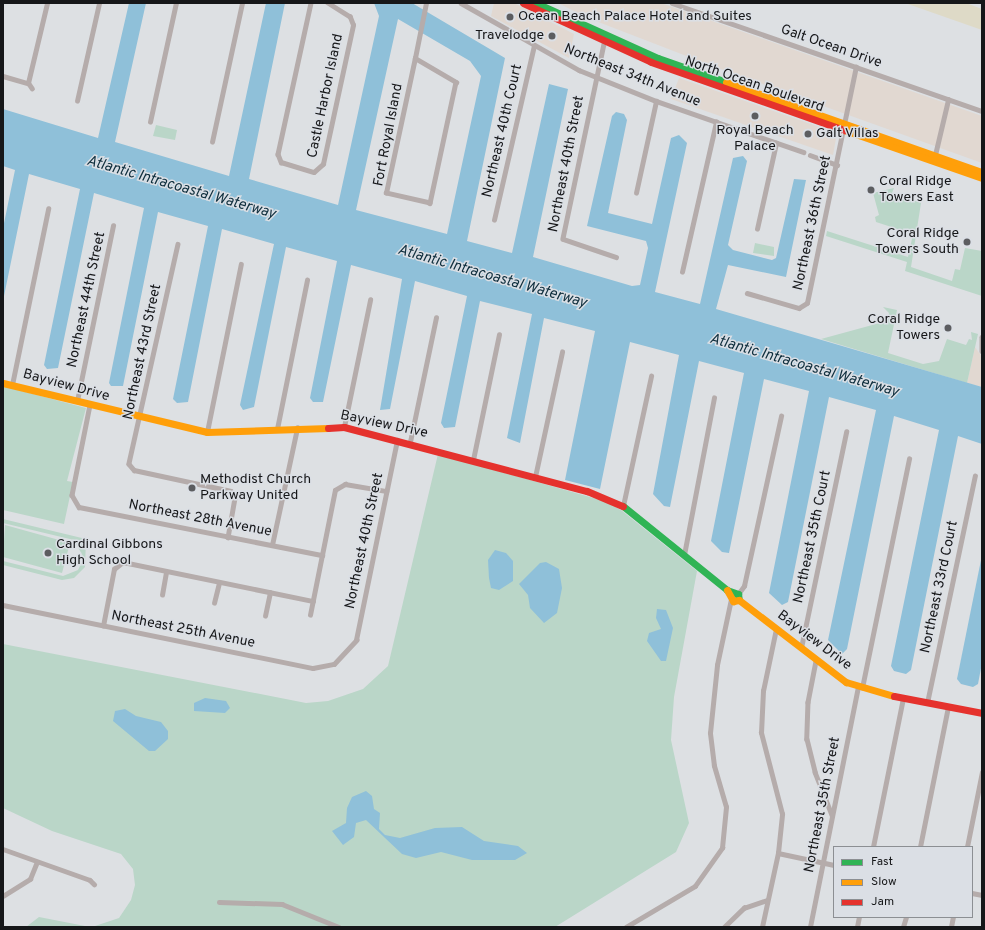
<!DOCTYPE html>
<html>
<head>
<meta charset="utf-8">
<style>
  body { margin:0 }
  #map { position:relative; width:985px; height:930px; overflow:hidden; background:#dde0e3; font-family:Overpass,sans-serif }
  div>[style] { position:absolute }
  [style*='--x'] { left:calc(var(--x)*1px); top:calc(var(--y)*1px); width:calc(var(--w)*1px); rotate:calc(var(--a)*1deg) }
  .commercial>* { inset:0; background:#e1d8d1 }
  .green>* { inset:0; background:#bad6c8 }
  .sand>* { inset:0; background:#dedac7 }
  .water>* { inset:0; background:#8fc0d9 }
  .street>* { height:4.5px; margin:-2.25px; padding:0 2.25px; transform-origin:2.25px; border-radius:2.25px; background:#b5acab }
  .fast>* { height:7px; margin:-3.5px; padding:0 3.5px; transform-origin:3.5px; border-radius:3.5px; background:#30b455 }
  .slow>* { height:7px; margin:-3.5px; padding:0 3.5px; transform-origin:3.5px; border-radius:3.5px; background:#ff9f0a }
  .jam>* { height:7px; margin:-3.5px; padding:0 3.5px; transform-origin:3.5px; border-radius:3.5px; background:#e5322d }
  .dots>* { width:11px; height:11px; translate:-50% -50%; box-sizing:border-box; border:2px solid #dbdfe5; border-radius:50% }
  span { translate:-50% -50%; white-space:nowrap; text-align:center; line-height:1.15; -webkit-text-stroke:3px #dbdfe5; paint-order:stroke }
  .poi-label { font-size:14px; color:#161719 }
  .left { translate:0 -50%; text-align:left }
  .right { translate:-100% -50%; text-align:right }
  .street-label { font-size:14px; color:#161719 }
  .water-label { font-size:15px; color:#0f2f3e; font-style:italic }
  .frame { position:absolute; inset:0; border:4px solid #161719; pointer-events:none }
  .legend { position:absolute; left:833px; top:846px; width:140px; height:72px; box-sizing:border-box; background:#dbdfe5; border:1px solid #8c8f93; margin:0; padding:5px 7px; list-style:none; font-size:12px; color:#161719 }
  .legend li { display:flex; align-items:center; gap:8px; height:20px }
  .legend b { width:20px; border:1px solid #8c8f93 }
</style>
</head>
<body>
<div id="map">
  <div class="commercial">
    <div style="clip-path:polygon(494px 3px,514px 3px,574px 34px,569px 58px,491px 16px)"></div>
    <div style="clip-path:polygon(558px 3px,661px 3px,982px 116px,982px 163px,715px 67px,588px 18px)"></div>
    <div style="clip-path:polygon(679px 78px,837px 133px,833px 155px,671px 99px)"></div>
    <div style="clip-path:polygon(975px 347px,982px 357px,982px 387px,967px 383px)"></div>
  </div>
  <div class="green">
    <div style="clip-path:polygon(156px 125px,177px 130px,175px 140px,153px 136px)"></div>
    <div style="clip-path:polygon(894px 188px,892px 193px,921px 203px,911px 267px,952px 281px,955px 269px,960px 270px,965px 248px,982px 251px,982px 296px,905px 271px,907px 262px,826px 236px,827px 231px,908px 257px,913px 234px,876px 222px,875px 217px,879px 215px,873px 193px)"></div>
    <div style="clip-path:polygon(755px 243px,774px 247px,774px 256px,753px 253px)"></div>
    <div style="clip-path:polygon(883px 307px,897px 310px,888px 353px,923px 364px,939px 361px,947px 339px,966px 345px,969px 339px,972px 340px,971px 332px,978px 334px,967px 383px,821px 339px,887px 321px,889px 313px)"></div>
    <div style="clip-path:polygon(3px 386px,86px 408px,67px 481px,73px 482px,64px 524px,3px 510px)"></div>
    <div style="clip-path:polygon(438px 454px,604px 501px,621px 510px,697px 571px,674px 697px,671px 740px,689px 823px,676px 852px,555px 927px,92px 927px,119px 918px,131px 900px,135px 885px,133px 869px,121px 854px,52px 831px,3px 808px,3px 644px,306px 703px,328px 701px,363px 689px,388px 666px)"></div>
    <div style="clip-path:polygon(3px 519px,86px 539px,85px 567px,74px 578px,62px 580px,3px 565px,3px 561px,63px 576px,78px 570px,84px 558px,74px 540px,3px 523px)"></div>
    <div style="clip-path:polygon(5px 525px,70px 543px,62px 573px,3px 557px)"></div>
    <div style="clip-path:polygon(39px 917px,90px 927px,26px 927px)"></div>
  </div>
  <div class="sand">
    <div style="clip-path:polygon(905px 3px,966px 3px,982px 9px,982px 30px)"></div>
  </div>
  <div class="water">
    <div style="clip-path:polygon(evenodd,129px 3px,146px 3px,115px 142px,229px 176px,266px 3px,285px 3px,249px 179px,338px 205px,379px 16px,374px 3px,412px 3px,505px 58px,467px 241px,512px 253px,549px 84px,568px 89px,533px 257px,632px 286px,640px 285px,648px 248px,646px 241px,587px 226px,612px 116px,616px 112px,624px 114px,627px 120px,608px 213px,652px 224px,671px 138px,679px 135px,687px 143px,655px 292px,700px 304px,733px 158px,743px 156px,747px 161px,728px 245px,733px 250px,772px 260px,776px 258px,794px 179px,806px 180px,786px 277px,728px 265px,716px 309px,982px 387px,982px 444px,958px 436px,911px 670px,906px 674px,894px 671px,891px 666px,939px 430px,894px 416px,847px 649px,842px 654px,828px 640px,876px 410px,829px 397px,788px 602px,782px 605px,769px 593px,809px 391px,764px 379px,729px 553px,722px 552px,711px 541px,744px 373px,699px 361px,670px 507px,664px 506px,653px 494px,679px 355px,630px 342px,600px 489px,565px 480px,595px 331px,544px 318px,520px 443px,507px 438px,532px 314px,480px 301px,455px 427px,444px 428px,441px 423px,467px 296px,415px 281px,390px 409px,380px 410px,402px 279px,351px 265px,323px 402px,313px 402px,310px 398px,337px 261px,286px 247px,254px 407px,243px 410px,240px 405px,274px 244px,222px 229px,188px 402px,177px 403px,173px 399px,208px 226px,158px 212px,123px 386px,111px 386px,109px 383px,144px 208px,94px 193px,58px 368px,47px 369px,44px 365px,80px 189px,29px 174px,3px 301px,3px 228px,15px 170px,3px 166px,3px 109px,98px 138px,129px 3px,398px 19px,470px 61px,481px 76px,447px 234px,356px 210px,398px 19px)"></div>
    <div style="clip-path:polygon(495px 550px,506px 553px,513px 561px,513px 581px,499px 590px,491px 588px,489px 578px,488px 560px)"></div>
    <div style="clip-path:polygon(982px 555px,982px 663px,978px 684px,973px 687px,961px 684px,957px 679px)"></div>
    <div style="clip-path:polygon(546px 562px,559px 569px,562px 588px,557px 613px,544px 623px,530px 608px,528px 595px,519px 584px,540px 563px)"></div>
    <div style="clip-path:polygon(657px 609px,666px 610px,673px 628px,666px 661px,661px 661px,647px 641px,649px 633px,661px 629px,656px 618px)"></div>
    <div style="clip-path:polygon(205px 698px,226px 701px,230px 708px,225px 713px,194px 711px,194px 703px)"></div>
    <div style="clip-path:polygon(125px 709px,136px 716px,161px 722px,168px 731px,168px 739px,155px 751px,149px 751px,113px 721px,115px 711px)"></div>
    <div style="clip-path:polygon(366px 791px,372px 796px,374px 809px,380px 813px,379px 829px,385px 835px,400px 838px,435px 828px,462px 827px,484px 841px,518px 846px,527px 853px,515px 860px,472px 860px,441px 852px,416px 858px,402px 854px,366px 820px,356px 823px,354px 837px,343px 845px,332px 831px,346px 823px,347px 808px,352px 797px)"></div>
  </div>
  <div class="street">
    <div style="--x:311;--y:3;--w:155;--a:102.3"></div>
    <div style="--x:278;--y:154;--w:9;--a:69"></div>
    <div style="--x:281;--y:162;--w:34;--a:17"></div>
    <div style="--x:314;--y:172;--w:12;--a:-42"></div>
    <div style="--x:323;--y:164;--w:142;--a:-77.8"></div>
    <div style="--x:353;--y:25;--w:9;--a:-111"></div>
    <div style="--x:350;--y:17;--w:26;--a:-148"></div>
    <div style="--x:461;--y:3;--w:136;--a:29.6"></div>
    <div style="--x:579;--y:70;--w:83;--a:21.9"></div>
    <div style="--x:656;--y:101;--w:156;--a:19.1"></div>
    <div style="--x:672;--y:3;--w:328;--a:19.2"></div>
    <div style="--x:605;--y:39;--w:204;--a:101.9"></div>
    <div style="--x:563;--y:239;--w:56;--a:18.8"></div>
    <div style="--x:415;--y:58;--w:48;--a:30.3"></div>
    <div style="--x:456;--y:82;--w:124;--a:102.1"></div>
    <div style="--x:430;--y:203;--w:45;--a:-167.2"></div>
    <div style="--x:386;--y:193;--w:138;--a:-77.9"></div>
    <div style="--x:415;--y:58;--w:56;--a:-78.7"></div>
    <div style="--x:3;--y:76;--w:26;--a:16"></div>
    <div style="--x:32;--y:89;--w:7;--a:-124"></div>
    <div style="--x:28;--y:83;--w:82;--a:-76.6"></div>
    <div style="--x:77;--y:101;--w:100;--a:-77.3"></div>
    <div style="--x:150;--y:122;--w:122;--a:-77.7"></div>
    <div style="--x:212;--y:142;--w:142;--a:-77.8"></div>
    <div style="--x:810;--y:155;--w:29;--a:20"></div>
    <div style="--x:935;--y:155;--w:57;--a:-76.7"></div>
    <div style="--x:636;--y:193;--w:94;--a:-77.7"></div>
    <div style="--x:494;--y:220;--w:179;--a:-77.1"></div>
    <div style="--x:757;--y:229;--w:88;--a:-77.5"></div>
    <div style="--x:178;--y:244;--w:225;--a:102.6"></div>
    <div style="--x:129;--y:464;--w:8;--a:50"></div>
    <div style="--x:134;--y:470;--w:99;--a:12.2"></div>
    <div style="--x:231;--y:491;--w:8;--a:60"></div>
    <div style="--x:235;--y:498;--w:40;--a:100"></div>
    <div style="--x:682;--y:272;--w:154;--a:-77.2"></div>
    <div style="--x:747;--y:293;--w:54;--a:16.1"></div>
    <div style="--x:799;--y:308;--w:9;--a:-32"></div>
    <div style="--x:807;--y:303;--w:241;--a:-78.3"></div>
    <div style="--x:982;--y:337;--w:14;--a:90"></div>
    <div style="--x:12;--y:385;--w:180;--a:-78.4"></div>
    <div style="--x:77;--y:401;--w:179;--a:-78.4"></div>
    <div style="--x:90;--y:405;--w:92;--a:101.3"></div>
    <div style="--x:72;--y:495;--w:14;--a:60"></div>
    <div style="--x:79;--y:507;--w:248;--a:11.2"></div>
    <div style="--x:344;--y:427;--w:130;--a:-78.4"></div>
    <div style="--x:277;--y:429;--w:152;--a:-78.6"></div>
    <div style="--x:207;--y:432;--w:171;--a:-78.6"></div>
    <div style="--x:410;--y:442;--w:127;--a:-78.2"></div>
    <div style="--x:473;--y:460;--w:128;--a:-78.3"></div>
    <div style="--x:535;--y:477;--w:128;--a:-77.8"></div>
    <div style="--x:623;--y:506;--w:133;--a:-77.8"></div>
    <div style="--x:272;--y:545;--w:120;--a:-77.9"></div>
    <div style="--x:684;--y:555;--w:160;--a:-79.2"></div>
    <div style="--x:738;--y:594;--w:10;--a:-53"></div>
    <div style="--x:744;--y:586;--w:174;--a:-77.7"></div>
    <div style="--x:162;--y:595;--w:23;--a:-80"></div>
    <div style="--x:214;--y:603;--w:21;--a:-76"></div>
    <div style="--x:3;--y:605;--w:316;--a:11.5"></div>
    <div style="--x:313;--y:668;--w:21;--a:-11"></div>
    <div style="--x:334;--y:664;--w:33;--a:-47"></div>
    <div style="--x:356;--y:640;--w:204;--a:-78.4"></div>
    <div style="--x:310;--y:615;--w:127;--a:-78.7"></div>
    <div style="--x:335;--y:490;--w:12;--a:-31"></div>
    <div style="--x:345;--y:484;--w:42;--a:9.7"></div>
    <div style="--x:265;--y:616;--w:24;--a:-78"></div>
    <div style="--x:103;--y:626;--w:58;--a:-79.1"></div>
    <div style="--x:114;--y:569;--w:11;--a:-38"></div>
    <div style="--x:123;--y:562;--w:194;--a:11.6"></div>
    <div style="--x:801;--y:648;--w:221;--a:-78.2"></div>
    <div style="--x:816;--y:661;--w:42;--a:101"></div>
    <div style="--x:808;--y:702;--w:37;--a:92"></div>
    <div style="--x:807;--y:739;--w:34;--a:76"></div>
    <div style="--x:815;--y:772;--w:46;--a:68.4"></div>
    <div style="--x:862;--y:688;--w:234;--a:-78.4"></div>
    <div style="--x:927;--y:703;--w:232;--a:-78.1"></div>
    <div style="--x:873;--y:847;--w:152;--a:-78.6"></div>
    <div style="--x:920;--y:847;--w:143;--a:-78.7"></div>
    <div style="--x:967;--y:847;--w:76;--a:-78.7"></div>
    <div style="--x:3;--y:849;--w:92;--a:19.6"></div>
    <div style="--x:90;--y:880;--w:6;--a:45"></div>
    <div style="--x:778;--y:853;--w:57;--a:12.1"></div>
    <div style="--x:972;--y:893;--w:10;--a:11"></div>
    <div style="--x:3;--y:896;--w:32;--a:-32"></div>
    <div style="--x:30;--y:879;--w:18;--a:-68"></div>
    <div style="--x:219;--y:902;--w:63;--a:1.8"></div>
    <div style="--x:282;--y:904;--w:61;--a:22"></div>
    <div style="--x:626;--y:927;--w:80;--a:-30.7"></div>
    <div style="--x:695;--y:886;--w:47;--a:-54.6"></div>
    <div style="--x:722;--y:848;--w:41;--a:-84.4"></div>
    <div style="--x:726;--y:807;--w:43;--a:-106.3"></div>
    <div style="--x:714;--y:766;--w:33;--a:-97"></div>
    <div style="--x:710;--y:733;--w:68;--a:-84.1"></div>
    <div style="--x:717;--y:665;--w:67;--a:-78"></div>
    <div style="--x:724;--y:927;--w:28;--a:-44"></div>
    <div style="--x:744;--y:908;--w:24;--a:-19"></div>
    <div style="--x:762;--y:927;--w:76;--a:-77.8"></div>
    <div style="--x:778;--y:853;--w:39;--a:-84"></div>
    <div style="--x:782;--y:814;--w:84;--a:-104.5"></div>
    <div style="--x:761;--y:733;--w:42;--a:-87.3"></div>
    <div style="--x:763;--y:691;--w:63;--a:-78.2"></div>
    <div style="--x:810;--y:927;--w:245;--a:-78.7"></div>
    <div style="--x:857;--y:927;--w:10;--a:-79"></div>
    <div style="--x:903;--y:927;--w:10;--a:-73"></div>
    <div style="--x:951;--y:927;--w:10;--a:-79"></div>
  </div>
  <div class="fast">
    <div style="--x:536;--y:3;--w:134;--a:24.3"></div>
    <div style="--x:658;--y:58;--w:72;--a:19.4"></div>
    <div style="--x:623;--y:506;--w:134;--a:38.9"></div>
    <div style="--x:727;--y:590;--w:12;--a:20"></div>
    <div style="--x:738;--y:594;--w:6;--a:81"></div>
  </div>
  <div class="slow">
    <div style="--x:726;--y:82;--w:271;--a:19.4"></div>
    <div style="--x:844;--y:130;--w:146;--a:19.2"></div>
    <div style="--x:3;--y:383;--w:210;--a:13.5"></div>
    <div style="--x:207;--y:432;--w:121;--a:-1.9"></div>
    <div style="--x:727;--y:590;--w:13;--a:61"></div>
    <div style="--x:733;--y:601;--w:6;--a:-9"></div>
    <div style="--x:739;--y:600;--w:135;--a:37.5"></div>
    <div style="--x:846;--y:682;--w:50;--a:16.3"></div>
  </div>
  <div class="jam">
    <div style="--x:523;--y:3;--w:141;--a:24.7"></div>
    <div style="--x:651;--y:62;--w:205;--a:19.4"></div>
    <div style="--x:328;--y:428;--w:16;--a:-4"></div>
    <div style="--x:344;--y:427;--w:251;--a:14.8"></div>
    <div style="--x:587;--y:491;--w:39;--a:23"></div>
    <div style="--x:894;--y:696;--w:90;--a:10.9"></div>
  </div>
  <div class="dots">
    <div style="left:510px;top:17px;background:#5c5d60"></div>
    <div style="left:552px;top:36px;background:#5c5d60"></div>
    <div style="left:755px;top:116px;background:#5c5d60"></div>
    <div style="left:808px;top:134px;background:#5c5d60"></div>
    <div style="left:871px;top:190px;background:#5c5d60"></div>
    <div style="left:967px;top:242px;background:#5c5d60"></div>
    <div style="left:948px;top:328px;background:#5c5d60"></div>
    <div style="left:192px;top:488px;background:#5c5d60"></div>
    <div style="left:48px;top:553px;background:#5c5d60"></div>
  </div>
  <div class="poi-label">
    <span class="left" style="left:518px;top:17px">Ocean Beach Palace Hotel and Suites</span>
    <span class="right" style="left:544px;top:36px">Travelodge</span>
    <span style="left:755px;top:139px">Royal Beach<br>Palace</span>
    <span class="left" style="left:816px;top:134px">Galt Villas</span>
    <span class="left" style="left:879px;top:190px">Coral Ridge<br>Towers East</span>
    <span class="right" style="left:959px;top:242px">Coral Ridge<br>Towers South</span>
    <span class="right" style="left:940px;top:328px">Coral Ridge<br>Towers</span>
    <span class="left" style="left:200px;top:488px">Methodist Church<br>Parkway United</span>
    <span class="left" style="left:56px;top:553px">Cardinal Gibbons<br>High School</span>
  </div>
  <div class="street-label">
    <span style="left:831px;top:47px;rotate:19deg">Galt Ocean Drive</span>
    <span style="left:632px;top:76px;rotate:22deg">Northeast 34th Avenue</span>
    <span style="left:754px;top:85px;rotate:19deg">North Ocean Boulevard</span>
    <span style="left:326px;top:96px;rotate:-78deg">Castle Harbor Island</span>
    <span style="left:503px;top:131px;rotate:-77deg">Northeast 40th Court</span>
    <span style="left:389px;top:135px;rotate:-79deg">Fort Royal Island</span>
    <span style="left:567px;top:164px;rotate:-79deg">Northeast 40th Street</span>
    <span style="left:813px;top:223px;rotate:-78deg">Northeast 36th Street</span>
    <span style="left:87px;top:300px;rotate:-78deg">Northeast 44th Street</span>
    <span style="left:143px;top:352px;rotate:-78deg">Northeast 43rd Street</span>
    <span style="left:66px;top:386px;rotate:15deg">Bayview Drive</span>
    <span style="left:384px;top:425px;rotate:12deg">Bayview Drive</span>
    <span style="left:200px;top:519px;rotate:11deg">Northeast 28th Avenue</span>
    <span style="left:813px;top:537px;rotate:-78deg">Northeast 35th Court</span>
    <span style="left:365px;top:541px;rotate:-78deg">Northeast 40th Street</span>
    <span style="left:940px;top:587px;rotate:-78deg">Northeast 33rd Court</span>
    <span style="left:183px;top:630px;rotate:11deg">Northeast 25th Avenue</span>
    <span style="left:814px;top:641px;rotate:37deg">Bayview Drive</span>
    <span style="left:823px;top:805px;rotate:-79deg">Northeast 35th Street</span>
  </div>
  <div class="water-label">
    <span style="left:181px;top:188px;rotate:16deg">Atlantic Intracoastal Waterway</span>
    <span style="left:492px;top:277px;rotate:16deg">Atlantic Intracoastal Waterway</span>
    <span style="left:804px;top:366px;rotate:16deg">Atlantic Intracoastal Waterway</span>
  </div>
  <div class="frame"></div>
  <ul class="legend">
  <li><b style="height:5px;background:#30b455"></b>Fast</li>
  <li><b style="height:5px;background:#ff9f0a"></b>Slow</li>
  <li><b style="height:5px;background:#e5322d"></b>Jam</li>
  </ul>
</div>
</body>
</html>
